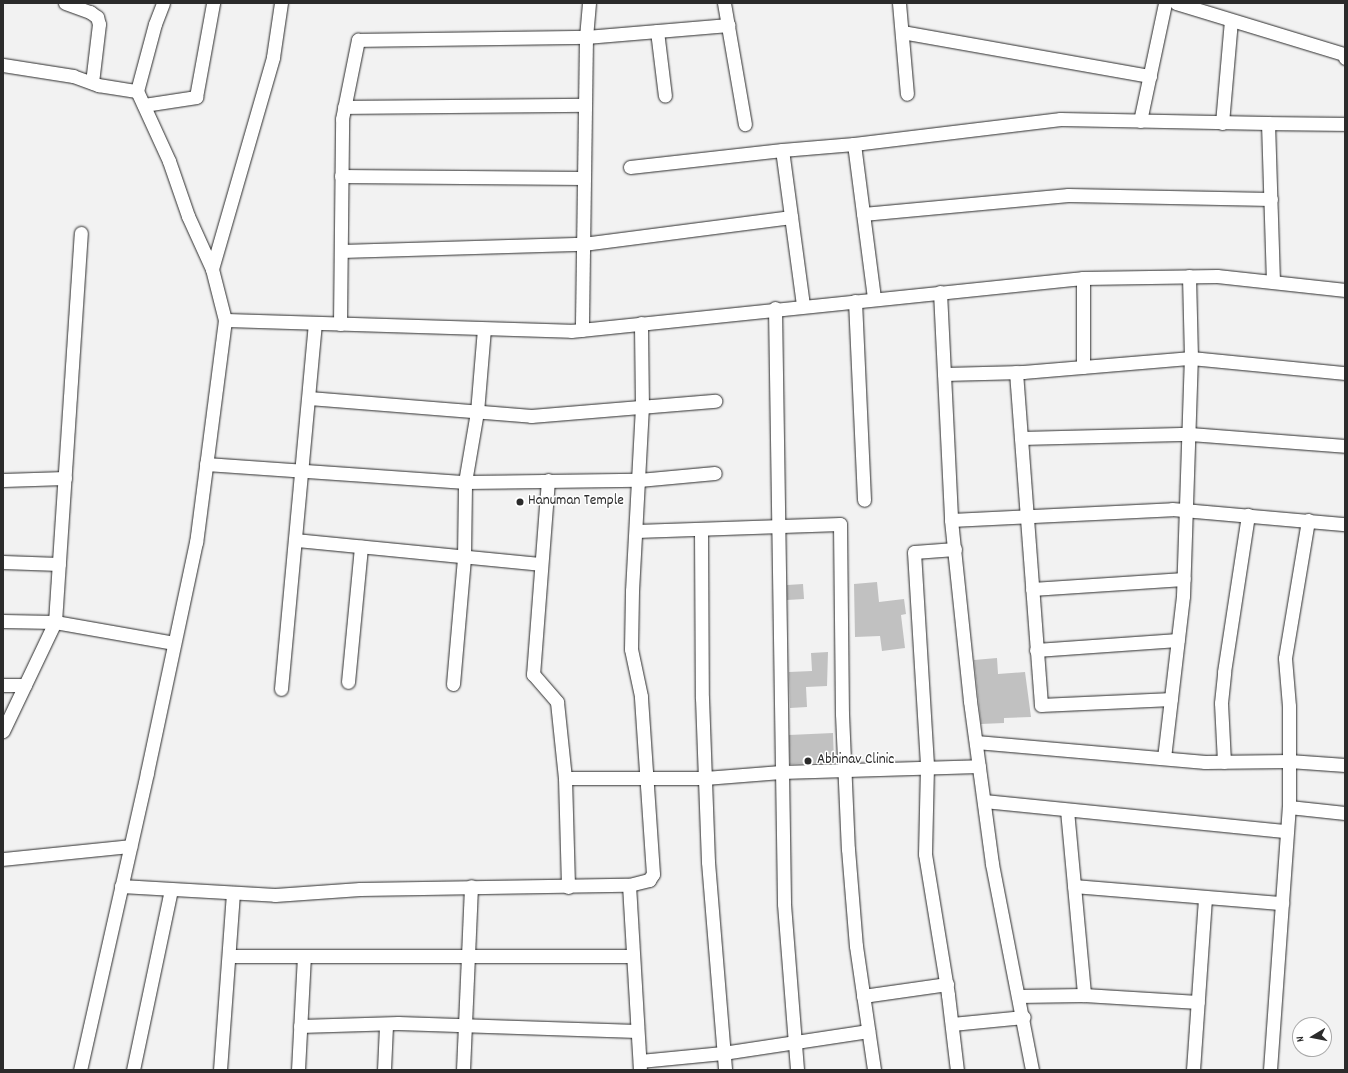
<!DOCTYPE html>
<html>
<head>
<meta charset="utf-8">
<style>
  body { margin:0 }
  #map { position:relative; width:1348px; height:1073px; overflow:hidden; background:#f2f2f2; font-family:Dekko,sans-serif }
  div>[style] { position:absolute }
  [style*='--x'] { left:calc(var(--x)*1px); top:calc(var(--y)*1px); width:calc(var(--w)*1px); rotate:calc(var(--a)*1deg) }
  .building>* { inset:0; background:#c1c1c1 }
  .roads { filter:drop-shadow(0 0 1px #2b2b2b) drop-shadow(0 0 1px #2b2b2b) }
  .minor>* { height:13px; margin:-6.5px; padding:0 6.5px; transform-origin:6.5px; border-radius:6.5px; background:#fff }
  .dots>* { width:11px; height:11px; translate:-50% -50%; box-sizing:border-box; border:2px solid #fff; border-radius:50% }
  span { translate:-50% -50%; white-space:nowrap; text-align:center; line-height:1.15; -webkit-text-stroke:3px #fff; paint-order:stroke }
  .poi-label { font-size:15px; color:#2b2b2b }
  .left { translate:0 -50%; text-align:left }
  .frame { position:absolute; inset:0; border:4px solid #2b2b2b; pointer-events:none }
  .north { position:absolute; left:1292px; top:1017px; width:40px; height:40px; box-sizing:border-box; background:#fff; border:1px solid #aaa; border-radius:50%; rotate:260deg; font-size:11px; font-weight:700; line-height:16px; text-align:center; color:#2b2b2b }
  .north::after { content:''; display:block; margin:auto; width:14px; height:18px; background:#2b2b2b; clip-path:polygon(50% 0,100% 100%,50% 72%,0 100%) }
</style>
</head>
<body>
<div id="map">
  <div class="building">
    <div style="clip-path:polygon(877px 582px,879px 602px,904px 599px,906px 614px,901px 615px,905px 648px,882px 651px,880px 636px,855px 637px,854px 584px)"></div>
    <div style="clip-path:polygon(803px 584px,804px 599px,787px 600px,787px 585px)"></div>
    <div style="clip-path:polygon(828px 652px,827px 686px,806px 687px,807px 707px,790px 708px,789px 672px,812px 671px,811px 653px)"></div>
    <div style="clip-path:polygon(997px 658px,998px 674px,1025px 672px,1031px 717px,1004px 718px,1004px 723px,981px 724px,974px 660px)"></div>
    <div style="clip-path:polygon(833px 733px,834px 762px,790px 764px,789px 735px)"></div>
  </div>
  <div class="roads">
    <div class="minor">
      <div style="--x:65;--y:3;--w:27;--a:20"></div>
      <div style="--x:90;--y:12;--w:9;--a:36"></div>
      <div style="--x:97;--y:17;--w:7;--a:74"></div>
      <div style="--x:99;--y:24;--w:59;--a:96.8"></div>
      <div style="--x:589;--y:3;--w:34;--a:95"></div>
      <div style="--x:586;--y:37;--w:143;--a:-4.8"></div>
      <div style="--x:724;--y:3;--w:123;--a:80.2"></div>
      <div style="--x:899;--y:3;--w:91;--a:85"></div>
      <div style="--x:1176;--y:3;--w:176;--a:16.9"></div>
      <div style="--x:1344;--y:54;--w:4;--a:76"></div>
      <div style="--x:657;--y:31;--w:65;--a:83"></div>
      <div style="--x:902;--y:32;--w:252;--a:10.1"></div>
      <div style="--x:3;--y:65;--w:71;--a:8.9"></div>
      <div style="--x:73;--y:76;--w:27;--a:20"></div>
      <div style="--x:98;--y:85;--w:39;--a:9"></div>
      <div style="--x:137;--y:91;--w:77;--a:65.4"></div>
      <div style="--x:169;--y:161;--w:58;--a:70.9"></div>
      <div style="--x:188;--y:216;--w:58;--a:65.6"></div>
      <div style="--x:212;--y:269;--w:53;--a:75.7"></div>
      <div style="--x:225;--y:320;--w:224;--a:97.4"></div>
      <div style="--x:196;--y:542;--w:236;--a:102"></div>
      <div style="--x:147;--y:773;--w:304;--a:102.7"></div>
      <div style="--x:137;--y:91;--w:69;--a:-75"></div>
      <div style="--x:155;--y:24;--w:22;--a:-69"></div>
      <div style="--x:144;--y:105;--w:53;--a:-8.7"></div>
      <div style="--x:196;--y:97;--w:96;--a:-79.7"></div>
      <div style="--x:344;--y:107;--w:241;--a:-0.5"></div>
      <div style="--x:1140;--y:121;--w:121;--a:-78"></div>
      <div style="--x:1222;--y:123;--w:103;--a:-85"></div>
      <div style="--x:1268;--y:123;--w:77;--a:0.7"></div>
      <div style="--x:854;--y:144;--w:156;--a:82.6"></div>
      <div style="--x:630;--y:167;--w:153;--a:-6.4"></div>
      <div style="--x:341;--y:176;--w:243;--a:0.5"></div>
      <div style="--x:863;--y:214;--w:206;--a:-5.3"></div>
      <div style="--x:1068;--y:195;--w:203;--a:1.1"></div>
      <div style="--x:341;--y:251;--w:242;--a:-1.7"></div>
      <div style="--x:583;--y:244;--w:210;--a:-7.4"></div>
      <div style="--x:212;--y:269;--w:221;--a:-73.9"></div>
      <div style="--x:273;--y:57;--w:55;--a:-81.6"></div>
      <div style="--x:1083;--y:278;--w:89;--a:90"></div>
      <div style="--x:940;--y:292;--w:228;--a:87.2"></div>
      <div style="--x:951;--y:520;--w:182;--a:84"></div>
      <div style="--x:970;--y:701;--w:164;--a:82.3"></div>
      <div style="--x:992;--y:864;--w:210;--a:79"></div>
      <div style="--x:855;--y:301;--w:199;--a:87.4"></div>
      <div style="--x:803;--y:305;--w:156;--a:-97.7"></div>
      <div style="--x:782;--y:150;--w:72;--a:-4.8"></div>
      <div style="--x:854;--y:144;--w:208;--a:-6.9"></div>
      <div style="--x:1060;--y:119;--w:208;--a:1.1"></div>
      <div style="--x:1268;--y:123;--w:159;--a:88.2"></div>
      <div style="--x:775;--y:308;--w:596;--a:89.13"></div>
      <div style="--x:784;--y:904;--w:167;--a:85.5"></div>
      <div style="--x:225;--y:320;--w:346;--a:1.8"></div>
      <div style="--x:571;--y:331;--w:515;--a:-5.91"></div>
      <div style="--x:1083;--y:278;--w:134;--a:-0.9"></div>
      <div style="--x:1217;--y:276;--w:129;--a:6.2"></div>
      <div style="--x:340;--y:324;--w:205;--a:-89.4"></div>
      <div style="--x:342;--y:119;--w:81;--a:-78.6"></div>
      <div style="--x:358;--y:40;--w:228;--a:-0.8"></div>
      <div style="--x:586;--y:37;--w:293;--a:90.8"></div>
      <div style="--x:1016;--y:372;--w:334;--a:85.7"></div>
      <div style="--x:1041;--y:705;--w:130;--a:-2.6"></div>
      <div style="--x:944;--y:374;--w:79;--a:-1.5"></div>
      <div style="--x:1023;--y:372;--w:169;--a:-4.8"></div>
      <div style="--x:1191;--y:358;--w:155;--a:5.6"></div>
      <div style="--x:309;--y:398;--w:223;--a:4.6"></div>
      <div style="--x:531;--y:416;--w:185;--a:-4.7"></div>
      <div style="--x:1021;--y:438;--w:169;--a:-1.4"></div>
      <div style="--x:1190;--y:434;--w:155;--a:4.4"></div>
      <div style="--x:206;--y:464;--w:260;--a:4"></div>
      <div style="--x:465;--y:482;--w:174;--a:-0.7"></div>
      <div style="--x:639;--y:480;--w:76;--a:-5.3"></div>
      <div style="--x:3;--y:480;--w:62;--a:-1.8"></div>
      <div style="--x:548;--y:480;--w:195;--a:94.4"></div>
      <div style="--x:533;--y:674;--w:37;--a:49"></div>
      <div style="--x:557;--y:702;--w:76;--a:84"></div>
      <div style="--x:565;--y:778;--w:140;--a:0"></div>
      <div style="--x:705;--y:778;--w:76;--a:-4.5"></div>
      <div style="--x:781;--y:772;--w:198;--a:-1.7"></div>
      <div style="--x:951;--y:520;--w:221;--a:-2.8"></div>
      <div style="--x:1172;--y:509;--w:174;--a:5"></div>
      <div style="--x:701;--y:530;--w:168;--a:89.7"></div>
      <div style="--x:702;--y:698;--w:164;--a:87.9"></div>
      <div style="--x:708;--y:862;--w:209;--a:85.3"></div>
      <div style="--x:636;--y:531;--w:204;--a:-2"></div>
      <div style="--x:840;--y:524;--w:190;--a:89.4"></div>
      <div style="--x:842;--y:714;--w:135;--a:87.5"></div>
      <div style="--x:848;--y:849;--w:97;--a:85.3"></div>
      <div style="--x:856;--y:946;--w:125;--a:81.7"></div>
      <div style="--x:296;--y:540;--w:246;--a:5.6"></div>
      <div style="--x:955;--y:549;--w:41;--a:175.8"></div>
      <div style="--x:914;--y:552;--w:214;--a:86.5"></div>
      <div style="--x:927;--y:766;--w:88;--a:91.3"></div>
      <div style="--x:925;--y:854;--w:143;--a:80.7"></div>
      <div style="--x:948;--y:995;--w:76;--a:83.2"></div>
      <div style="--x:3;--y:562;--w:56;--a:2"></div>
      <div style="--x:1032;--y:589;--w:152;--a:-3.8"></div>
      <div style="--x:3;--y:621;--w:52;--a:1.1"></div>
      <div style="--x:55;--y:622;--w:121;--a:10"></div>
      <div style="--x:1036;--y:650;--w:142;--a:-4"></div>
      <div style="--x:348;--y:682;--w:136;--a:-84.5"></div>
      <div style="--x:453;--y:684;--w:127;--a:-85"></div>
      <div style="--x:464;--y:557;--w:75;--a:-89.2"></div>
      <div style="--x:465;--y:482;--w:71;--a:-80.3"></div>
      <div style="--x:477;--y:412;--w:83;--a:-85.2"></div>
      <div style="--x:3;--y:685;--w:22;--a:0"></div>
      <div style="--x:281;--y:689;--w:367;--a:-84.7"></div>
      <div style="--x:3;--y:731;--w:121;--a:-64.5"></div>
      <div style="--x:55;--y:622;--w:390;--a:-86.2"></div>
      <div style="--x:976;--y:742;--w:230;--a:5"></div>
      <div style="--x:1205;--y:762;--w:84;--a:-0.7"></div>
      <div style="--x:1289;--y:761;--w:56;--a:4.1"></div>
      <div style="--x:1164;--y:758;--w:163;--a:-83.3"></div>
      <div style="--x:1183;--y:596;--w:238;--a:-88.1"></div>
      <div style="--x:1191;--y:358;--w:82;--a:-91.4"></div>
      <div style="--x:1224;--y:762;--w:59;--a:-92.9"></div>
      <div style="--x:1221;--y:703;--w:31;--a:-84"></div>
      <div style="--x:1224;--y:672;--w:159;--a:-81.3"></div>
      <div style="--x:565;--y:778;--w:109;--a:88.4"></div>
      <div style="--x:984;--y:801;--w:304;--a:5.7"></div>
      <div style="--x:1289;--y:807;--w:56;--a:6.1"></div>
      <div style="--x:1067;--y:810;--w:186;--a:84.7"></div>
      <div style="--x:1084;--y:995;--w:114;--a:3.5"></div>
      <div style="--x:3;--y:859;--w:128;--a:-5.8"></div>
      <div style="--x:629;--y:885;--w:21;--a:-14"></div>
      <div style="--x:649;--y:880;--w:7;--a:-56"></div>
      <div style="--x:653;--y:874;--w:178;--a:-93.9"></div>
      <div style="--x:641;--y:696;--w:48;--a:-102"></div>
      <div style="--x:631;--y:649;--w:58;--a:-89"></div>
      <div style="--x:632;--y:591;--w:183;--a:-86.9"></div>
      <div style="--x:642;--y:408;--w:85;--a:-90.7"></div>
      <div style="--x:121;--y:886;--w:154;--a:3.3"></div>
      <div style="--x:275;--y:895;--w:85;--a:-4"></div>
      <div style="--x:360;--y:889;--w:269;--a:-0.9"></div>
      <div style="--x:629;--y:885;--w:185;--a:86.6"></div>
      <div style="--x:1074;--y:886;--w:209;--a:4.7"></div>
      <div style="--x:229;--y:956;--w:404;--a:0"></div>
      <div style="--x:863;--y:996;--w:85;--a:-8.1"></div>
      <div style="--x:1018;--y:996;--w:66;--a:-0.9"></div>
      <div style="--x:952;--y:1024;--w:72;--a:-5.6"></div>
      <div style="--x:300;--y:1026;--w:98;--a:-1.8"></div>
      <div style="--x:398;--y:1023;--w:239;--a:1.9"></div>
      <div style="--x:640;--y:1061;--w:83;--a:-5.5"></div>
      <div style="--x:723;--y:1053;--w:147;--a:-8.6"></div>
      <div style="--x:133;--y:1070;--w:184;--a:-78.1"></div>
      <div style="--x:220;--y:1070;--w:177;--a:-85.8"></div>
      <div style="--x:298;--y:1070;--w:113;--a:-87"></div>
      <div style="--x:384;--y:1070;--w:44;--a:-87.4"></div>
      <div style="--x:463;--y:1070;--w:184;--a:-87.5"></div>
      <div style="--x:1193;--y:1070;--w:173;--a:-86"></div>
      <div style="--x:1270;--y:1070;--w:264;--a:-85.9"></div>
      <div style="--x:1289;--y:807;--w:101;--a:-90"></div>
      <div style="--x:1289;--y:706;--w:48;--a:-94.8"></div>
      <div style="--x:1285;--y:658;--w:140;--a:-80.5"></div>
    </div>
  </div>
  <div class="dots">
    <div style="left:520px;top:502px;background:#2b2b2b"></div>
    <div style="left:808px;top:761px;background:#2b2b2b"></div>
  </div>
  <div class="poi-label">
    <span class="left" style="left:528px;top:502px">Hanuman Temple</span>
    <span class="left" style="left:817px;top:761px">Abhinav Clinic</span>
  </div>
  <div class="frame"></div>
  <div class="north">N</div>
</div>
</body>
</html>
